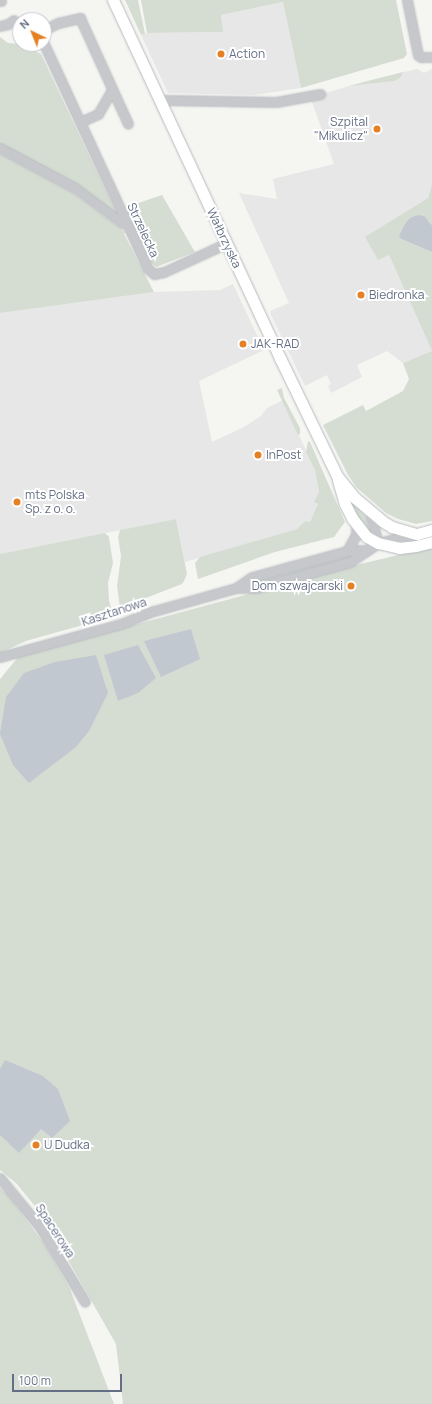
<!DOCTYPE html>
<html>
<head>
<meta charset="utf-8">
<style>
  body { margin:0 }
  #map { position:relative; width:432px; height:1404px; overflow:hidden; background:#f5f6f2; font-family:Manrope,sans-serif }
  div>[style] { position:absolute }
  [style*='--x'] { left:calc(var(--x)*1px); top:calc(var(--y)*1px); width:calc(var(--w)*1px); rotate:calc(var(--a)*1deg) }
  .built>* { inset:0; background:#e6e7e6 }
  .green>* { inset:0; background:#d5ddd3 }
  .water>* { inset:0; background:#c2c8d0 }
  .roads { filter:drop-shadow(0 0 1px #b8babf) drop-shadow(0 0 1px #b8babf) }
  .minor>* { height:9px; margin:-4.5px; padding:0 4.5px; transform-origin:4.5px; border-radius:4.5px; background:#c6c8cc }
  .major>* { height:11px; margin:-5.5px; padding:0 5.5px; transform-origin:5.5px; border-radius:5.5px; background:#fff }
  .dots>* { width:11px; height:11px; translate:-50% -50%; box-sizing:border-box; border:2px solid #fff; border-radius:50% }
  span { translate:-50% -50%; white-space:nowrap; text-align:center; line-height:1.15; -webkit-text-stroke:4px #fff; paint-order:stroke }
  .poi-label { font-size:12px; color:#646e84 }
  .left { translate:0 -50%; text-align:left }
  .right { translate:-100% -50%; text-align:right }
  .street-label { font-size:12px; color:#646e84 }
  .north { position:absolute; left:12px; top:12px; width:40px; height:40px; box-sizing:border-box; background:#fff; border:1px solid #c1c5ce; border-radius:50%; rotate:317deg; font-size:11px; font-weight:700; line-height:16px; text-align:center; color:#646e84 }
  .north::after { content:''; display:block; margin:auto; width:14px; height:18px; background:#e58124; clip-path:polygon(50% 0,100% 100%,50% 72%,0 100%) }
  .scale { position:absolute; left:12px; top:1374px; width:110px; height:18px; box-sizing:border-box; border:2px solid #646e84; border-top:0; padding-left:5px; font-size:12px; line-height:14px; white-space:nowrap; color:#646e84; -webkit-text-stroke:3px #fff; paint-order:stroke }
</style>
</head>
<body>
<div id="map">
  <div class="built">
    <div style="clip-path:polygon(283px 2px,301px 88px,254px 95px,168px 93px,141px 35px,147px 33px,222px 32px,221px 15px)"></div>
    <div style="clip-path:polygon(417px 69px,424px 73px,432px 69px,432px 184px,428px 198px,365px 238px,389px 255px,432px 351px,403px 363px,387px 351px,357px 365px,362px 377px,331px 393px,328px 386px,331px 384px,327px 375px,305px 386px,271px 315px,270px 311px,289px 303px,239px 193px,277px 199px,273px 179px,334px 164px,311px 99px,312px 97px,363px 82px)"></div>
    <div style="clip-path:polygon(233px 284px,264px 350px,199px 381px,212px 442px,244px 427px,261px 416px,267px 408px,283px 400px,315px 470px,319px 492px,318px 504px,310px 522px,305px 521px,297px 529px,185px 562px,176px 519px,0 554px,0 313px,154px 292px,220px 290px)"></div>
  </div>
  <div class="green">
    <div style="clip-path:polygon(125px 0,138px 0,145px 34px,141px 35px)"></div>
    <div style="clip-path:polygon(141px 0,396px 0,407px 54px,404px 58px,301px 88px,283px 2px,221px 15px,223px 32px,147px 33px)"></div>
    <div style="clip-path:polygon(0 37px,8px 43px,22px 44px,41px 54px,119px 219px,0 146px)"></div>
    <div style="clip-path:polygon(403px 72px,400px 78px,394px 81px,349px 86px)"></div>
    <div style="clip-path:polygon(0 154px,71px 192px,125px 232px,124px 234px,154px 292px,0 313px)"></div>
    <div style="clip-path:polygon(432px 184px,432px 225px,429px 221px,418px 215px,411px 217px,406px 222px,401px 239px,432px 252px,432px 521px,416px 524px,398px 519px,386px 513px,356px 487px,347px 473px,323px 425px,363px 405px,366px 411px,403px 391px,409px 379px,403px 363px,432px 351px,389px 255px,378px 260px,365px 237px,428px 198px)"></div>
    <div style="clip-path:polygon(162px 195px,195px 252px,156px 267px,150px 262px,124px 208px)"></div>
    <div style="clip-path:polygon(282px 388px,284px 398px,300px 428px,300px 434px,298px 435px,277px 390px)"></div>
    <div style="clip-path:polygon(308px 441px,310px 442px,345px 522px,334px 537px,275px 552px,198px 579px,195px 563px,200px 557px,297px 529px,305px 521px,310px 522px,318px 504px,314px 502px,319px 492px,315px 470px,306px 452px)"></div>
    <div style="clip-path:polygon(344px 490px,367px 518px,369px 532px,361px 525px)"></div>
    <div style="clip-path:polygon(176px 519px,187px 574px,184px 581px,182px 584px,120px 608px,117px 586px,121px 556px,118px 537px,120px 530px)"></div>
    <div style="clip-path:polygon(105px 533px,109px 537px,113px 563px,108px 583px,109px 600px,112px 611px,110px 615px,90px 623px,26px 641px,0 653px,0 554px)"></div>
    <div style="clip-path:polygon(432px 547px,432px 1404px,123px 1404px,116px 1344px,43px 1216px,16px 1183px,0 1170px,0 734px,13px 765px,0 734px,0 679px,19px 656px,352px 566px)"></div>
    <div style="clip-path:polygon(356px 553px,354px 557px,249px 586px,247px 583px)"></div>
    <div style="clip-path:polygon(0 1188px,7px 1194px,45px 1245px,70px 1289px,114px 1404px,0 1404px)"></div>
  </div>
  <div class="water">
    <div style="clip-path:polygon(418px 215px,424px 216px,432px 225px,432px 252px,401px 239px,399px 236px,406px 222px,411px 217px)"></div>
    <div style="clip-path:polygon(191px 629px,200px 659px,161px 677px,144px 641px)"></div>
    <div style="clip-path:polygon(138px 645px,156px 678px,138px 693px,118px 701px,104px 655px)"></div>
    <div style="clip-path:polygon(96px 655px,108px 693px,89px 731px,76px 747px,29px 783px,13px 765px,0 734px,6px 697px,24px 673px,55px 662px)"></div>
    <div style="clip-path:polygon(5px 1060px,43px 1076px,58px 1089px,70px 1121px,52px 1138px,41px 1129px,19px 1153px,0 1135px,0 1069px)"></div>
  </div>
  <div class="roads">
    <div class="minor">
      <div style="--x:407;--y:0;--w:56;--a:78.7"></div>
      <div style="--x:418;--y:55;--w:4;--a:34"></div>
      <div style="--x:421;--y:57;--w:11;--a:0"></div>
      <div style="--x:0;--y:1;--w:1;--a:0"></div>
      <div style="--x:0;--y:26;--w:8;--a:-14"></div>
      <div style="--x:8;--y:24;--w:7;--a:-34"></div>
      <div style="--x:44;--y:30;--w:16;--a:-27"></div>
      <div style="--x:58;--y:23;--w:23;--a:-13"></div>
      <div style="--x:80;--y:18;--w:116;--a:65.6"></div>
      <div style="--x:44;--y:44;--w:248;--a:65.2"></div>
      <div style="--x:148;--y:269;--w:8;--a:40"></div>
      <div style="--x:154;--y:274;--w:10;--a:-11"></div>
      <div style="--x:164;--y:272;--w:69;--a:-24.7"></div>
      <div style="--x:161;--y:102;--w:5;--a:-22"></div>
      <div style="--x:166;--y:100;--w:110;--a:1"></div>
      <div style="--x:276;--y:102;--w:45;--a:-10.3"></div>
      <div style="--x:80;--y:122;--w:20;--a:-24"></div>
      <div style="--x:98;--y:114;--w:28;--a:-60"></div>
      <div style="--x:0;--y:148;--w:85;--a:28.1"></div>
      <div style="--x:75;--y:188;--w:59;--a:36.7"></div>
      <div style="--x:122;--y:223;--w:4;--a:14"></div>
      <div style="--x:370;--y:512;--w:32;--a:76"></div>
      <div style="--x:347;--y:551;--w:18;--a:-61"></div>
      <div style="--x:356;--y:535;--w:9;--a:-90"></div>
      <div style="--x:236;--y:588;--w:19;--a:-35"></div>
      <div style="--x:252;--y:577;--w:98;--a:-15.3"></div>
      <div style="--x:347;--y:551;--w:21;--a:-3"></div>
      <div style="--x:0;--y:657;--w:125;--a:-15.3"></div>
      <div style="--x:121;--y:624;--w:35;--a:-22"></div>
      <div style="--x:154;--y:611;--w:85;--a:-15.7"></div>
      <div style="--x:236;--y:588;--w:20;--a:0"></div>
      <div style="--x:256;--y:588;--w:98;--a:-15.5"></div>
      <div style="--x:350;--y:562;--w:34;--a:-34"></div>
      <div style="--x:378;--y:543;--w:40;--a:-13"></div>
      <div style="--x:0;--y:1178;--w:63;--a:50.8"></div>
      <div style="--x:40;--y:1227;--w:87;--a:59"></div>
    </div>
    <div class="major">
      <div style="--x:113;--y:0;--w:395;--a:65"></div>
      <div style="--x:280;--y:358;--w:131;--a:64.2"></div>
      <div style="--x:337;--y:476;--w:28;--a:51"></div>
      <div style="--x:355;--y:498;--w:35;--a:40"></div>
      <div style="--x:382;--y:521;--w:12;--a:31"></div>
      <div style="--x:392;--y:527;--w:26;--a:16"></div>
      <div style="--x:417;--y:534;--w:16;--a:-15"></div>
      <div style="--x:338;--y:480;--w:25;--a:74"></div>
      <div style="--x:345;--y:504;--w:16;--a:63"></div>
      <div style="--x:352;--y:518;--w:24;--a:52"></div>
      <div style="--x:367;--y:537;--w:13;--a:29"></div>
      <div style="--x:378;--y:543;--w:22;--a:13"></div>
      <div style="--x:399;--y:548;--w:17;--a:-7"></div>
      <div style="--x:416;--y:546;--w:16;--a:-14"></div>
    </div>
  </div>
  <div class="dots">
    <div style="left:221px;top:54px;background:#e58124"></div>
    <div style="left:377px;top:129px;background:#e58124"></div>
    <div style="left:361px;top:295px;background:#e58124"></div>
    <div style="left:243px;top:344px;background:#e58124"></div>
    <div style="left:258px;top:455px;background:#e58124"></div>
    <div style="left:17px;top:502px;background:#e58124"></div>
    <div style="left:351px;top:586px;background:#e58124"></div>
    <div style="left:36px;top:1145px;background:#e58124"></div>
  </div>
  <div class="poi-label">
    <span class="left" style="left:229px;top:54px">Action</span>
    <span class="right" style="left:368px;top:129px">Szpital<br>"Mikulicz"</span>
    <span class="left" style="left:369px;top:295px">Biedronka</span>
    <span class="left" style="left:251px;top:344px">JAK-RAD</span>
    <span class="left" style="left:266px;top:455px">InPost</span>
    <span class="left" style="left:25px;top:502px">mts Polska<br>Sp. z o. o.</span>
    <span class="right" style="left:343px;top:586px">Dom szwajcarski</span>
    <span class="left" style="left:44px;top:1145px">U Dudka</span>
  </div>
  <div class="street-label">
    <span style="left:143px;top:230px;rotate:65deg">Strzelecka</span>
    <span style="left:224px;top:238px;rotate:65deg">Wałbrzyska</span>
    <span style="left:114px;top:612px;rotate:-18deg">Kasztanowa</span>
    <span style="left:55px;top:1231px;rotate:57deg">Spacerowa</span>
  </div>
  <div class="north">N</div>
  <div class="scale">100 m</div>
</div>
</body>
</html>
